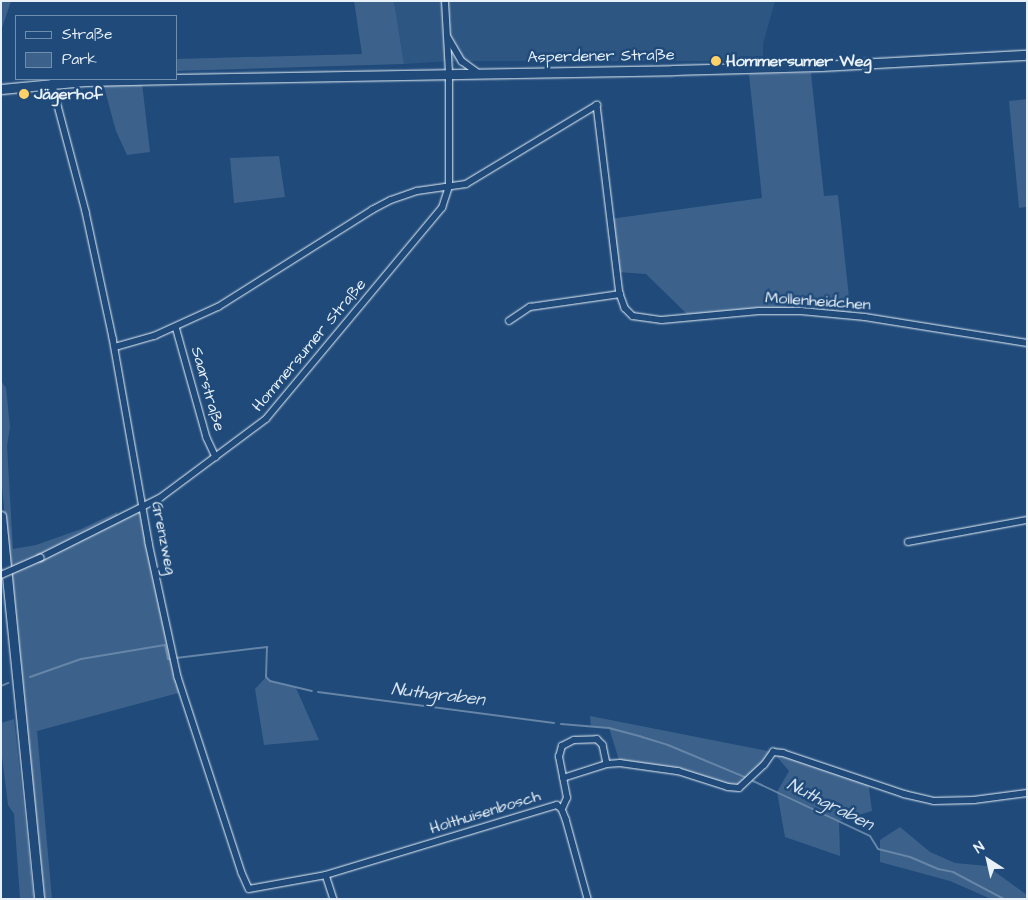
<!DOCTYPE html>
<html>
<head>
<meta charset="utf-8">
<style>
  body { margin:0 }
  #map { position:relative; width:1028px; height:900px; overflow:hidden; background:#1f4a7a; font-family:"Architects Daughter",sans-serif }
  div>[style] { position:absolute }
  [style*='--x'] { left:calc(var(--x)*1px); top:calc(var(--y)*1px); width:calc(var(--w)*1px); rotate:calc(var(--a)*1deg) }
  .built>* { inset:0; background:#2e5683 }
  .green>* { inset:0; background:#3c628c }
  .stream>* { height:2px; margin:-1px; padding:0 1px; transform-origin:1px; border-radius:1px; background:#6685a7 }
  .roads { filter:drop-shadow(0 0 1px #e8f1f8) drop-shadow(0 0 1px #e8f1f8) }
  .street>* { height:5.5px; margin:-2.75px; padding:0 2.75px; transform-origin:2.75px; border-radius:2.75px; background:#1f4a7a }
  .secondary>* { height:9px; margin:-4.5px; padding:0 4.5px; transform-origin:4.5px; border-radius:4.5px; background:#1f4a7a }
  .primary>* { height:9px; margin:-4.5px; padding:0 4.5px; transform-origin:4.5px; border-radius:4.5px; background:#1f4a7a }
  .bridges { filter:drop-shadow(0 0 1px #e8f1f8) drop-shadow(0 0 1px #e8f1f8) }
  .street-bridge>* { height:5.5px; margin:-2.75px; padding:0 2.75px; transform-origin:2.75px; border-radius:2.75px; background:#1f4a7a }
  .dots>* { width:14px; height:14px; translate:-50% -50%; box-sizing:border-box; border:2px solid #1f4a7a; border-radius:50% }
  span { translate:-50% -50%; white-space:nowrap; text-align:center; line-height:1.15; -webkit-text-stroke:5px #1f4a7a; paint-order:stroke }
  .street-label { font-size:16px; color:#e8f1f8 }
  .poi-label { font-size:16px; color:#e8f1f8; font-weight:700 }
  .left { translate:0 -50%; text-align:left }
  .water-label { font-size:18px; color:#d4e1ec; font-style:italic }
  .frame { position:absolute; inset:0; border:2px solid #e8f1f8; pointer-events:none }
  .legend { position:absolute; left:15px; top:15px; width:162px; height:65px; box-sizing:border-box; background:#1f4a7a; border:1px solid #6f8dac; margin:0; padding:6px 9px; list-style:none; font-size:15px; color:#e8f1f8 }
  .legend li { display:flex; align-items:center; gap:10px; height:25px }
  .legend b { width:25px; border:1px solid #6f8dac }
  .north { position:absolute; left:963px; top:835px; width:50px; height:50px; -webkit-text-stroke:4px #1f4a7a; paint-order:stroke; rotate:325deg; font-size:14px; font-weight:700; line-height:20px; text-align:center; color:#e8f1f8 }
  .north::after { content:''; display:block; margin:auto; width:18px; height:22px; background:#e8f1f8; clip-path:polygon(50% 0,100% 100%,50% 72%,0 100%) }
</style>
</head>
<body>
<div id="map">
  <div class="built">
    <div style="clip-path:polygon(394px 1px,775px 1px,763px 44px,763px 61px,448px 61px,404px 64px)"></div>
  </div>
  <div class="green">
    <div style="clip-path:polygon(1px 1px,11px 1px,1px 31px)"></div>
    <div style="clip-path:polygon(354px 1px,394px 1px,404px 64px,176px 71px,176px 59px,362px 54px)"></div>
    <div style="clip-path:polygon(811px 73px,824px 196px,838px 195px,851px 316px,801px 311px,690px 317px,646px 274px,617px 272px,610px 219px,762px 198px,749px 74px)"></div>
    <div style="clip-path:polygon(103px 83px,142px 83px,150px 152px,127px 155px,116px 131px)"></div>
    <div style="clip-path:polygon(1027px 99px,1027px 215px,1026px 207px,1019px 208px,1009px 101px)"></div>
    <div style="clip-path:polygon(279px 156px,285px 197px,234px 203px,230px 158px)"></div>
    <div style="clip-path:polygon(1px 381px,6px 388px,10px 427px,7px 446px,13px 549px,36px 545px,81px 529px,117px 512px,119px 519px,144px 507px,182px 692px,37px 731px,52px 899px,45px 899px,12px 588px,1px 477px)"></div>
    <div style="clip-path:polygon(266px 677px,270px 681px,296px 688px,319px 740px,264px 745px,255px 689px)"></div>
    <div style="clip-path:polygon(590px 716px,773px 752px,868px 781px,872px 811px,839px 821px,840px 856px,785px 837px,777px 792px,789px 771px,773px 752px,739px 788px,678px 771px,620px 763px,609px 728px,591px 727px)"></div>
    <div style="clip-path:polygon(14px 719px,34px 899px,20px 899px,14px 814px,8px 805px,1px 749px,1px 723px)"></div>
    <div style="clip-path:polygon(900px 827px,930px 852px,955px 863px,987px 866px,1027px 895px,1027px 899px,991px 899px,950px 881px,880px 862px,880px 840px)"></div>
  </div>
  <div class="stream">
    <div style="--x:176;--y:658;--w:92;--a:-6.9"></div>
    <div style="--x:267;--y:647;--w:30;--a:92"></div>
    <div style="--x:266;--y:677;--w:6;--a:45"></div>
    <div style="--x:270;--y:681;--w:43;--a:13.4"></div>
    <div style="--x:30;--y:677;--w:54;--a:-19.4"></div>
    <div style="--x:81;--y:659;--w:85;--a:-9.5"></div>
    <div style="--x:165;--y:645;--w:14;--a:78"></div>
    <div style="--x:168;--y:659;--w:3;--a:0"></div>
    <div style="--x:1;--y:686;--w:8;--a:-23"></div>
    <div style="--x:318;--y:692;--w:238;--a:7.5"></div>
    <div style="--x:561;--y:724;--w:48;--a:4.8"></div>
    <div style="--x:609;--y:728;--w:34;--a:15"></div>
    <div style="--x:642;--y:737;--w:27;--a:17"></div>
    <div style="--x:668;--y:745;--w:86;--a:22.7"></div>
    <div style="--x:753;--y:781;--w:129;--a:25.2"></div>
    <div style="--x:870;--y:836;--w:15;--a:58"></div>
    <div style="--x:878;--y:849;--w:33;--a:14"></div>
    <div style="--x:910;--y:857;--w:30;--a:23"></div>
    <div style="--x:938;--y:869;--w:15;--a:11"></div>
    <div style="--x:953;--y:872;--w:58;--a:27.9"></div>
  </div>
  <div class="roads">
    <div class="street">
      <div style="--x:448;--y:37;--w:28;--a:60"></div>
      <div style="--x:462;--y:61;--w:19;--a:36"></div>
      <div style="--x:52;--y:83;--w:133;--a:75.2"></div>
      <div style="--x:86;--y:212;--w:129;--a:77.9"></div>
      <div style="--x:113;--y:338;--w:208;--a:80"></div>
      <div style="--x:149;--y:543;--w:137;--a:77.8"></div>
      <div style="--x:178;--y:677;--w:206;--a:71.9"></div>
      <div style="--x:242;--y:873;--w:17;--a:66"></div>
      <div style="--x:249;--y:889;--w:78;--a:-10.3"></div>
      <div style="--x:326;--y:875;--w:25;--a:72"></div>
      <div style="--x:509;--y:321;--w:25;--a:-34"></div>
      <div style="--x:530;--y:307;--w:91;--a:-8.2"></div>
      <div style="--x:176;--y:327;--w:115;--a:74.4"></div>
      <div style="--x:207;--y:438;--w:21;--a:65"></div>
      <div style="--x:115;--y:347;--w:41;--a:-15.8"></div>
      <div style="--x:154;--y:336;--w:70;--a:-24.4"></div>
      <div style="--x:218;--y:307;--w:182;--a:-32.2"></div>
      <div style="--x:372;--y:210;--w:21;--a:-28"></div>
      <div style="--x:391;--y:200;--w:28;--a:-19"></div>
      <div style="--x:417;--y:191;--w:49;--a:-8.1"></div>
      <div style="--x:466;--y:184;--w:153;--a:-31.1"></div>
      <div style="--x:597;--y:105;--w:190;--a:83.1"></div>
      <div style="--x:620;--y:294;--w:15;--a:70"></div>
      <div style="--x:625;--y:308;--w:11;--a:45"></div>
      <div style="--x:633;--y:316;--w:29;--a:8"></div>
      <div style="--x:662;--y:320;--w:97;--a:-5.3"></div>
      <div style="--x:759;--y:311;--w:42;--a:0"></div>
      <div style="--x:801;--y:311;--w:64;--a:5.4"></div>
      <div style="--x:865;--y:317;--w:164;--a:9.1"></div>
      <div style="--x:908;--y:542;--w:121;--a:-10.5"></div>
      <div style="--x:40;--y:558;--w:134;--a:-26.6"></div>
      <div style="--x:160;--y:498;--w:132;--a:-36.7"></div>
      <div style="--x:266;--y:419;--w:275;--a:-50.2"></div>
      <div style="--x:442;--y:208;--w:23;--a:-72"></div>
      <div style="--x:449;--y:186;--w:113;--a:-90"></div>
      <div style="--x:449;--y:73;--w:72;--a:-93.2"></div>
      <div style="--x:563;--y:778;--w:46;--a:-17.7"></div>
      <div style="--x:607;--y:764;--w:13;--a:-4"></div>
      <div style="--x:620;--y:763;--w:59;--a:7.9"></div>
      <div style="--x:678;--y:771;--w:52;--a:17.7"></div>
      <div style="--x:728;--y:787;--w:11;--a:5"></div>
      <div style="--x:739;--y:788;--w:34;--a:-43"></div>
      <div style="--x:764;--y:765;--w:16;--a:-55"></div>
      <div style="--x:773;--y:752;--w:10;--a:6"></div>
      <div style="--x:783;--y:753;--w:128;--a:18.7"></div>
      <div style="--x:904;--y:794;--w:31;--a:13"></div>
      <div style="--x:934;--y:801;--w:40;--a:-1.4"></div>
      <div style="--x:974;--y:800;--w:53;--a:-7.5"></div>
      <div style="--x:562;--y:809;--w:12;--a:-66"></div>
      <div style="--x:567;--y:798;--w:42;--a:-101"></div>
      <div style="--x:559;--y:757;--w:11;--a:-75"></div>
      <div style="--x:562;--y:746;--w:13;--a:-27"></div>
      <div style="--x:574;--y:740;--w:23;--a:-2"></div>
      <div style="--x:597;--y:739;--w:8;--a:45"></div>
      <div style="--x:603;--y:745;--w:19;--a:78"></div>
      <div style="--x:326;--y:875;--w:241;--a:-16.9"></div>
      <div style="--x:557;--y:805;--w:6;--a:39"></div>
      <div style="--x:562;--y:809;--w:11;--a:68"></div>
      <div style="--x:566;--y:819;--w:83;--a:74.6"></div>
    </div>
    <div class="secondary">
      <div style="--x:176;--y:79;--w:497;--a:-1"></div>
      <div style="--x:673;--y:70;--w:148;--a:-1.5"></div>
      <div style="--x:821;--y:66;--w:206;--a:-3.1"></div>
      <div style="--x:1;--y:89;--w:84;--a:-5.4"></div>
      <div style="--x:85;--y:81;--w:91;--a:-1.3"></div>
    </div>
    <div class="primary">
      <div style="--x:1;--y:516;--w:385;--a:84.3"></div>
    </div>
  </div>
  <div class="bridges">
    <div class="street-bridge">
      <div style="--x:1;--y:575;--w:43;--a:-23.6"></div>
    </div>
  </div>
  <div class="dots">
    <div style="left:716px;top:61px;background:#ffd166"></div>
    <div style="left:24px;top:94px;background:#ffd166"></div>
  </div>
  <div class="street-label">
    <span style="left:601px;top:56px;rotate:-1deg">Asperdener Straße</span>
    <span style="left:818px;top:301px;rotate:4deg">Mollenheidchen</span>
    <span style="left:309px;top:345px;rotate:-50deg">Hommersumer Straße</span>
    <span style="left:208px;top:389px;rotate:74deg">Saarstraße</span>
    <span style="left:164px;top:538px;rotate:79deg">Grenzweg</span>
    <span style="left:485px;top:812px;rotate:-17deg">Holthuisenbosch</span>
  </div>
  <div class="poi-label">
    <span class="left" style="left:726px;top:61px">Hommersumer Weg</span>
    <span class="left" style="left:34px;top:94px">Jägerhof</span>
  </div>
  <div class="water-label">
    <span style="left:438px;top:695px;rotate:7deg">Nuthgraben</span>
    <span style="left:830px;top:805px;rotate:27deg">Nuthgraben</span>
  </div>
  <div class="frame"></div>
  <ul class="legend">
  <li><b style="height:6px;background:#1f4a7a"></b>Straße</li>
  <li><b style="height:14px;background:#3c628c"></b>Park</li>
  </ul>
  <div class="north">N</div>
</div>
</body>
</html>
